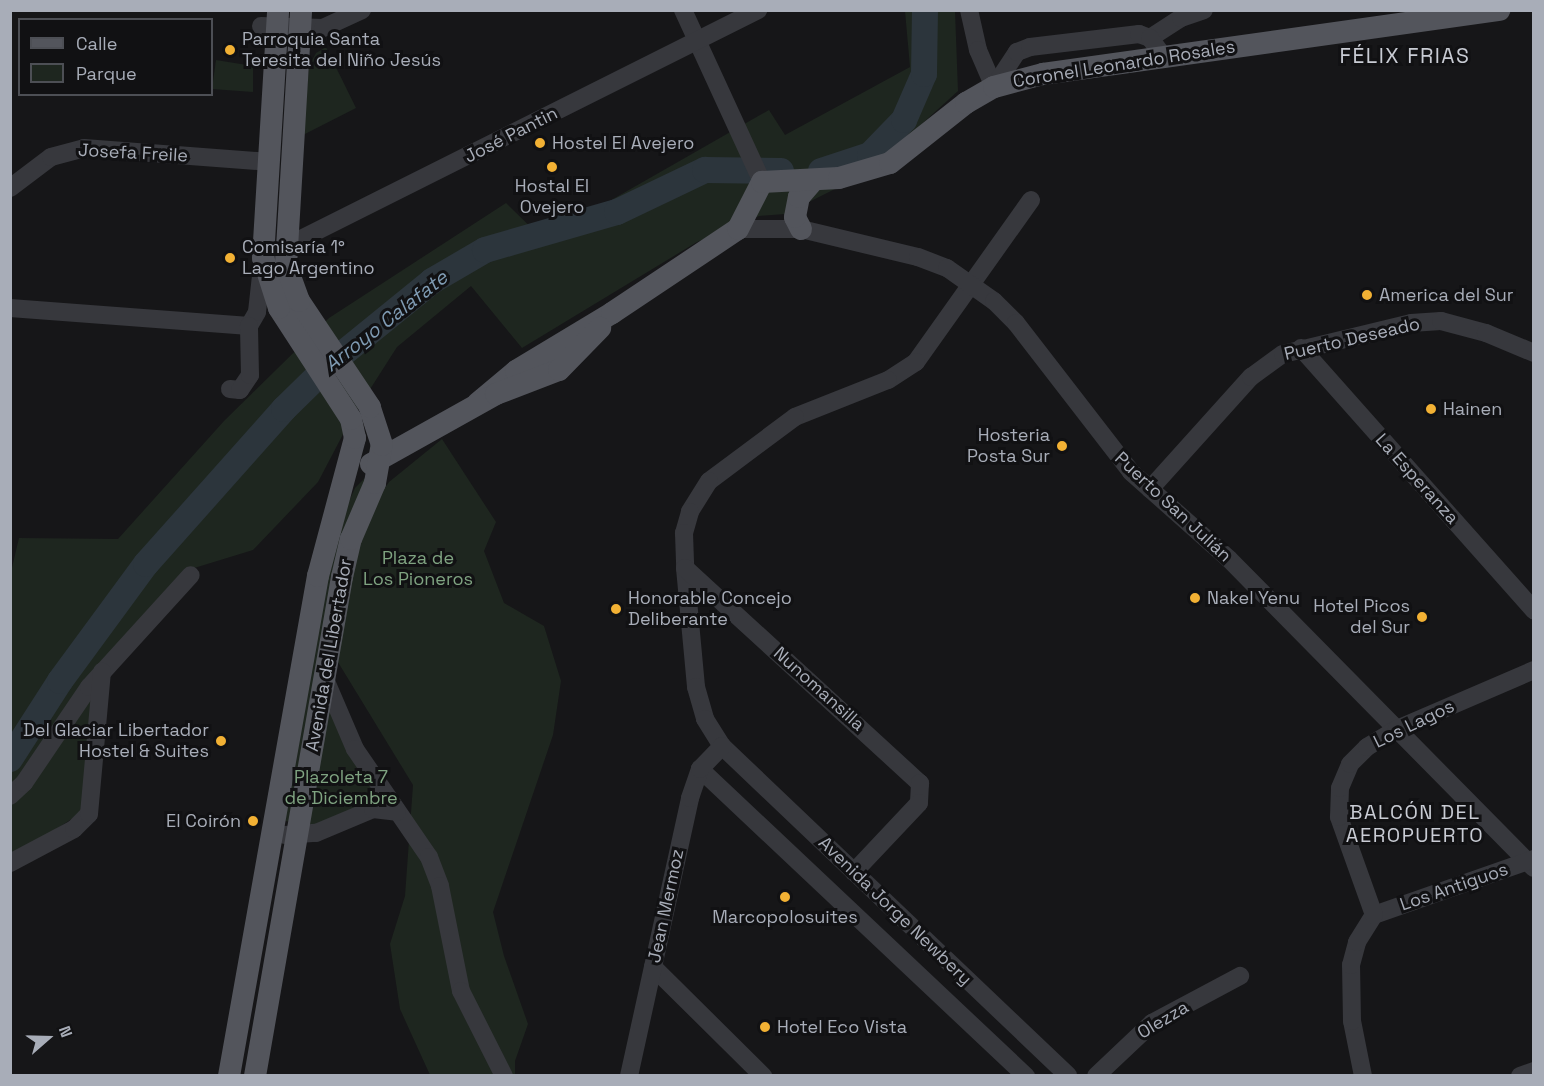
<!DOCTYPE html>
<html>
<head>
<meta charset="utf-8">
<style>
  body { margin:0 }
  #map { position:relative; width:1544px; height:1086px; overflow:hidden; background:#161618; font-family:"Space Grotesk",sans-serif }
  div>[style] { position:absolute }
  [style*='--x'] { left:calc(var(--x)*1px); top:calc(var(--y)*1px); width:calc(var(--w)*1px); rotate:calc(var(--a)*1deg) }
  .green>* { inset:0; background:#1e261f }
  .river>* { height:26px; margin:-13px; padding:0 13px; transform-origin:13px; border-radius:13px; background:#2c353c }
  .minor>* { height:18px; margin:-9px; padding:0 9px; transform-origin:9px; border-radius:9px; background:#37383d }
  .major>* { height:22px; margin:-11px; padding:0 11px; transform-origin:11px; border-radius:11px; background:#53555c }
  .dots>* { width:16px; height:16px; translate:-50% -50%; box-sizing:border-box; border:3px solid #111113; border-radius:50% }
  span { translate:-50% -50%; white-space:nowrap; text-align:center; line-height:1.15; -webkit-text-stroke:6px #111113; paint-order:stroke }
  .poi-label { font-size:18px; color:#a8adb8 }
  .left { translate:0 -50%; text-align:left }
  .right { translate:-100% -50%; text-align:right }
  .street-label { font-size:18px; color:#a8adb8 }
  .park-label { font-size:18px; color:#7fa381 }
  .water-label { font-size:20px; color:#7f9bb3; font-style:italic }
  .neighbourhood-label { font-size:20px; color:#c9ccd4; letter-spacing:1.5px }
  .quarter-label { font-size:21px; color:#c9ccd4; letter-spacing:1.5px }
  .frame { position:absolute; inset:0; border:12px solid #a8adb8; pointer-events:none }
  .legend { position:absolute; left:18px; top:18px; width:195px; height:78px; box-sizing:border-box; background:#111113; border:2px solid #4d4f55; margin:0; padding:8px 10px; list-style:none; font-size:18px; color:#a8adb8 }
  .legend li { display:flex; align-items:center; gap:12px; height:30px }
  .legend b { width:30px; border:2px solid #4d4f55 }
  .north { position:absolute; left:18px; top:1008px; width:60px; height:60px; -webkit-text-stroke:4px #111113; paint-order:stroke; rotate:70deg; font-size:16px; font-weight:700; line-height:24px; text-align:center; color:#a8adb8 }
  .north::after { content:''; display:block; margin:auto; width:21px; height:27px; background:#a8adb8; clip-path:polygon(50% 0,100% 100%,50% 72%,0 100%) }
</style>
</head>
<body>
<div id="map">
  <div class="green">
    <div style="clip-path:polygon(905px 11px,955px 11px,958px 91px,869px 172px,785px 214px,759px 216px,697px 242px,522px 348px,471px 286px,397px 347px,351px 419px,318px 482px,253px 550px,191px 569px,99px 672px,84px 811px,11px 858px,10px 576px,19px 538px,118px 539px,224px 421px,329px 318px,506px 203px,543px 239px,769px 110px,785px 135px,910px 67px)"></div>
    <div style="clip-path:polygon(326px 47px,356px 108px,303px 135px,309px 66px,316px 53px)"></div>
    <div style="clip-path:polygon(216px 60px,253px 66px,253px 92px,212px 89px)"></div>
    <div style="clip-path:polygon(442px 439px,496px 522px,484px 551px,504px 603px,544px 626px,561px 681px,553px 735px,493px 912px,504px 956px,528px 1024px,515px 1061px,515px 1075px,430px 1075px,400px 1009px,390px 944px,405px 896px,413px 785px,333px 654px,363px 519px,389px 482px)"></div>
    <div style="clip-path:polygon(367px 476px,291px 822px,280px 820px,313px 633px,341px 519px,355px 488px)"></div>
    <div style="clip-path:polygon(328px 705px,375px 795px,373px 801px,313px 828px,308px 822px)"></div>
  </div>
  <div class="river">
    <div style="--x:821;--y:171;--w:52;--a:-18.1"></div>
    <div style="--x:870;--y:155;--w:49;--a:-45.8"></div>
    <div style="--x:904;--y:120;--w:50;--a:-66.5"></div>
    <div style="--x:924;--y:74;--w:64;--a:-89.1"></div>
    <div style="--x:10;--y:759;--w:93;--a:-57.3"></div>
    <div style="--x:60;--y:681;--w:145;--a:-53.7"></div>
    <div style="--x:146;--y:564;--w:208;--a:-48.3"></div>
    <div style="--x:284;--y:409;--w:64;--a:-44.4"></div>
    <div style="--x:330;--y:364;--w:132;--a:-39.1"></div>
    <div style="--x:432;--y:281;--w:61;--a:-30.3"></div>
    <div style="--x:485;--y:250;--w:137;--a:-16.1"></div>
    <div style="--x:617;--y:212;--w:98;--a:-25.5"></div>
    <div style="--x:705;--y:170;--w:76;--a:0.8"></div>
  </div>
  <div class="minor">
    <div style="--x:683;--y:10;--w:189;--a:65.3"></div>
    <div style="--x:969;--y:10;--w:41;--a:77.3"></div>
    <div style="--x:978;--y:50;--w:40;--a:66.6"></div>
    <div style="--x:261;--y:26;--w:62;--a:1.8"></div>
    <div style="--x:323;--y:28;--w:43;--a:-24.8"></div>
    <div style="--x:1150;--y:38;--w:37;--a:-33"></div>
    <div style="--x:1181;--y:18;--w:24;--a:-19"></div>
    <div style="--x:994;--y:87;--w:42;--a:-56.7"></div>
    <div style="--x:1017;--y:52;--w:14;--a:-21"></div>
    <div style="--x:1030;--y:47;--w:110;--a:-6.8"></div>
    <div style="--x:1139;--y:34;--w:12;--a:20"></div>
    <div style="--x:1150;--y:38;--w:24;--a:54"></div>
    <div style="--x:10;--y:188;--w:51;--a:-37.1"></div>
    <div style="--x:51;--y:157;--w:34;--a:-15"></div>
    <div style="--x:84;--y:148;--w:186;--a:4.3"></div>
    <div style="--x:1031;--y:200;--w:199;--a:125.4"></div>
    <div style="--x:916;--y:362;--w:33;--a:147"></div>
    <div style="--x:888;--y:380;--w:100;--a:158.3"></div>
    <div style="--x:795;--y:417;--w:107;--a:143.3"></div>
    <div style="--x:709;--y:481;--w:36;--a:122"></div>
    <div style="--x:690;--y:512;--w:22;--a:106"></div>
    <div style="--x:684;--y:533;--w:35;--a:88"></div>
    <div style="--x:685;--y:568;--w:120;--a:84.7"></div>
    <div style="--x:696;--y:687;--w:33;--a:74"></div>
    <div style="--x:705;--y:719;--w:32;--a:58"></div>
    <div style="--x:722;--y:746;--w:478;--a:43.6"></div>
    <div style="--x:738;--y:229;--w:63;--a:0"></div>
    <div style="--x:801;--y:229;--w:120;--a:13.5"></div>
    <div style="--x:918;--y:257;--w:31;--a:21"></div>
    <div style="--x:947;--y:268;--w:57;--a:35.1"></div>
    <div style="--x:994;--y:301;--w:31;--a:45"></div>
    <div style="--x:1016;--y:323;--w:188;--a:52.3"></div>
    <div style="--x:1131;--y:472;--w:131;--a:41.6"></div>
    <div style="--x:1229;--y:559;--w:434;--a:45.4"></div>
    <div style="--x:10;--y:308;--w:240;--a:4.3"></div>
    <div style="--x:249;--y:326;--w:16;--a:-60"></div>
    <div style="--x:257;--y:312;--w:54;--a:-83.7"></div>
    <div style="--x:263;--y:258;--w:554;--a:-26.61"></div>
    <div style="--x:1301;--y:348;--w:351;--a:48.4"></div>
    <div style="--x:230;--y:389;--w:10;--a:6"></div>
    <div style="--x:240;--y:390;--w:18;--a:-56"></div>
    <div style="--x:250;--y:375;--w:49;--a:-91.2"></div>
    <div style="--x:1150;--y:489;--w:151;--a:-48"></div>
    <div style="--x:1251;--y:377;--w:39;--a:-36"></div>
    <div style="--x:1283;--y:354;--w:132;--a:-13.6"></div>
    <div style="--x:1411;--y:323;--w:30;--a:-4"></div>
    <div style="--x:1441;--y:321;--w:47;--a:14.9"></div>
    <div style="--x:1486;--y:333;--w:52;--a:22.6"></div>
    <div style="--x:685;--y:568;--w:319;--a:42.5"></div>
    <div style="--x:920;--y:783;--w:20;--a:93"></div>
    <div style="--x:919;--y:803;--w:95;--a:133.3"></div>
    <div style="--x:325;--y:679;--w:76;--a:66.8"></div>
    <div style="--x:355;--y:749;--w:131;--a:55.6"></div>
    <div style="--x:429;--y:857;--w:31;--a:69"></div>
    <div style="--x:440;--y:886;--w:107;--a:78.7"></div>
    <div style="--x:461;--y:991;--w:95;--a:63.2"></div>
    <div style="--x:700;--y:769;--w:448;--a:43.3"></div>
    <div style="--x:10;--y:796;--w:19;--a:-43"></div>
    <div style="--x:24;--y:783;--w:116;--a:-55.9"></div>
    <div style="--x:89;--y:687;--w:151;--a:-47.7"></div>
    <div style="--x:285;--y:835;--w:31;--a:-4"></div>
    <div style="--x:316;--y:833;--w:62;--a:-22.8"></div>
    <div style="--x:373;--y:809;--w:24;--a:7"></div>
    <div style="--x:10;--y:863;--w:72;--a:-28"></div>
    <div style="--x:74;--y:829;--w:21;--a:-45"></div>
    <div style="--x:89;--y:814;--w:143;--a:-84.8"></div>
    <div style="--x:1374;--y:915;--w:170;--a:-19.3"></div>
    <div style="--x:653;--y:967;--w:155;--a:44.7"></div>
    <div style="--x:629;--y:1076;--w:285;--a:-77.6"></div>
    <div style="--x:690;--y:798;--w:31;--a:-71"></div>
    <div style="--x:700;--y:769;--w:32;--a:-46"></div>
    <div style="--x:1096;--y:1076;--w:77;--a:-43.4"></div>
    <div style="--x:1152;--y:1023;--w:100;--a:-28.1"></div>
    <div style="--x:1363;--y:1076;--w:56;--a:-101.3"></div>
    <div style="--x:1352;--y:1021;--w:56;--a:-91"></div>
    <div style="--x:1351;--y:965;--w:24;--a:-75"></div>
    <div style="--x:1357;--y:942;--w:32;--a:-58"></div>
    <div style="--x:1374;--y:915;--w:104;--a:-109.7"></div>
    <div style="--x:1339;--y:817;--w:29;--a:-88"></div>
    <div style="--x:1340;--y:788;--w:26;--a:-67"></div>
    <div style="--x:1350;--y:764;--w:24;--a:-45"></div>
    <div style="--x:1367;--y:747;--w:35;--a:-31"></div>
    <div style="--x:1397;--y:729;--w:149;--a:-23.3"></div>
    <div style="--x:1520;--y:1076;--w:15;--a:-20"></div>
  </div>
  <div class="major">
    <div style="--x:801;--y:229;--w:13;--a:-117"></div>
    <div style="--x:795;--y:217;--w:20;--a:-79"></div>
    <div style="--x:799;--y:197;--w:21;--a:-49"></div>
    <div style="--x:478;--y:403;--w:50;--a:-40.1"></div>
    <div style="--x:516;--y:371;--w:112;--a:-31.1"></div>
    <div style="--x:612;--y:313;--w:151;--a:-33.7"></div>
    <div style="--x:738;--y:229;--w:53;--a:-62.9"></div>
    <div style="--x:762;--y:182;--w:77;--a:-3"></div>
    <div style="--x:839;--y:178;--w:53;--a:-16.4"></div>
    <div style="--x:890;--y:163;--w:97;--a:-38.3"></div>
    <div style="--x:966;--y:103;--w:32;--a:-30"></div>
    <div style="--x:994;--y:87;--w:51;--a:-14.9"></div>
    <div style="--x:1043;--y:74;--w:461;--a:-8"></div>
    <div style="--x:371;--y:464;--w:143;--a:-29.2"></div>
    <div style="--x:496;--y:394;--w:67;--a:-20.9"></div>
    <div style="--x:559;--y:370;--w:59;--a:-45.7"></div>
    <div style="--x:229;--y:1076;--w:508;--a:-79.91"></div>
    <div style="--x:318;--y:576;--w:143;--a:-75"></div>
    <div style="--x:355;--y:438;--w:19;--a:-102"></div>
    <div style="--x:351;--y:419;--w:132;--a:-123"></div>
    <div style="--x:279;--y:308;--w:52;--a:-107.7"></div>
    <div style="--x:263;--y:258;--w:248;--a:-86.5"></div>
    <div style="--x:255;--y:1076;--w:507;--a:-80.11"></div>
    <div style="--x:342;--y:577;--w:39;--a:-77"></div>
    <div style="--x:351;--y:539;--w:61;--a:-66.8"></div>
    <div style="--x:375;--y:483;--w:39;--a:-80"></div>
    <div style="--x:382;--y:445;--w:40;--a:-108"></div>
    <div style="--x:370;--y:407;--w:128;--a:-123.8"></div>
    <div style="--x:299;--y:301;--w:38;--a:-110"></div>
    <div style="--x:286;--y:265;--w:255;--a:-86.6"></div>
  </div>
  <div class="dots">
    <div style="left:230px;top:50px;background:#f2b134"></div>
    <div style="left:540px;top:143px;background:#f2b134"></div>
    <div style="left:552px;top:167px;background:#f2b134"></div>
    <div style="left:230px;top:258px;background:#f2b134"></div>
    <div style="left:1367px;top:295px;background:#f2b134"></div>
    <div style="left:1431px;top:409px;background:#f2b134"></div>
    <div style="left:1062px;top:446px;background:#f2b134"></div>
    <div style="left:1195px;top:598px;background:#f2b134"></div>
    <div style="left:616px;top:609px;background:#f2b134"></div>
    <div style="left:1422px;top:617px;background:#f2b134"></div>
    <div style="left:221px;top:741px;background:#f2b134"></div>
    <div style="left:253px;top:821px;background:#f2b134"></div>
    <div style="left:785px;top:897px;background:#f2b134"></div>
    <div style="left:765px;top:1027px;background:#f2b134"></div>
  </div>
  <div class="poi-label">
    <span class="left" style="left:242px;top:50px">Parroquia Santa<br>Teresita del Niño Jesús</span>
    <span class="left" style="left:552px;top:143px">Hostel El Avejero</span>
    <span style="left:552px;top:197px">Hostal El<br>Ovejero</span>
    <span class="left" style="left:242px;top:258px">Comisaría 1°<br>Lago Argentino</span>
    <span class="left" style="left:1379px;top:295px">America del Sur</span>
    <span class="left" style="left:1443px;top:409px">Hainen</span>
    <span class="right" style="left:1050px;top:446px">Hosteria<br>Posta Sur</span>
    <span class="left" style="left:1207px;top:598px">Nakel Yenu</span>
    <span class="left" style="left:628px;top:609px">Honorable Concejo<br>Deliberante</span>
    <span class="right" style="left:1410px;top:617px">Hotel Picos<br>del Sur</span>
    <span class="right" style="left:209px;top:741px">Del Glaciar Libertador<br>Hostel &amp; Suites</span>
    <span class="right" style="left:241px;top:821px">El Coirón</span>
    <span style="left:785px;top:917px">Marcopolosuites</span>
    <span class="left" style="left:777px;top:1027px">Hotel Eco Vista</span>
  </div>
  <div class="street-label">
    <span style="left:1124px;top:64px;rotate:-9deg">Coronel Leonardo Rosales</span>
    <span style="left:511px;top:135px;rotate:-27deg">José Pantin</span>
    <span style="left:133px;top:153px;rotate:3deg">Josefa Freile</span>
    <span style="left:1352px;top:339px;rotate:-13deg">Puerto Deseado</span>
    <span style="left:1417px;top:479px;rotate:48deg">La Esperanza</span>
    <span style="left:1173px;top:507px;rotate:43deg">Puerto San Julián</span>
    <span style="left:329px;top:655px;rotate:-80deg">Avenida del Libertador</span>
    <span style="left:819px;top:689px;rotate:42deg">Nunomansilla</span>
    <span style="left:1414px;top:724px;rotate:-26deg">Los Lagos</span>
    <span style="left:1454px;top:887px;rotate:-19deg">Los Antiguos</span>
    <span style="left:666px;top:906px;rotate:-78deg">Jean Mermoz</span>
    <span style="left:895px;top:911px;rotate:44deg">Avenida Jorge Newbery</span>
    <span style="left:1163px;top:1020px;rotate:-31deg">Olezza</span>
  </div>
  <div class="park-label">
    <span style="left:418px;top:569px">Plaza de<br>Los Pioneros</span>
    <span style="left:341px;top:788px">Plazoleta 7<br>de Diciembre</span>
  </div>
  <div class="water-label">
    <span style="left:386px;top:321px;rotate:-38deg">Arroyo Calafate</span>
  </div>
  <div class="neighbourhood-label">
    <span style="left:1415px;top:824px">BALCÓN DEL<br>AEROPUERTO</span>
  </div>
  <div class="quarter-label">
    <span style="left:1405px;top:56px">FÉLIX FRIAS</span>
  </div>
  <div class="frame"></div>
  <ul class="legend">
  <li><b style="height:8px;background:#53555c"></b>Calle</li>
  <li><b style="height:16px;background:#1e261f"></b>Parque</li>
  </ul>
  <div class="north">N</div>
</div>
</body>
</html>
